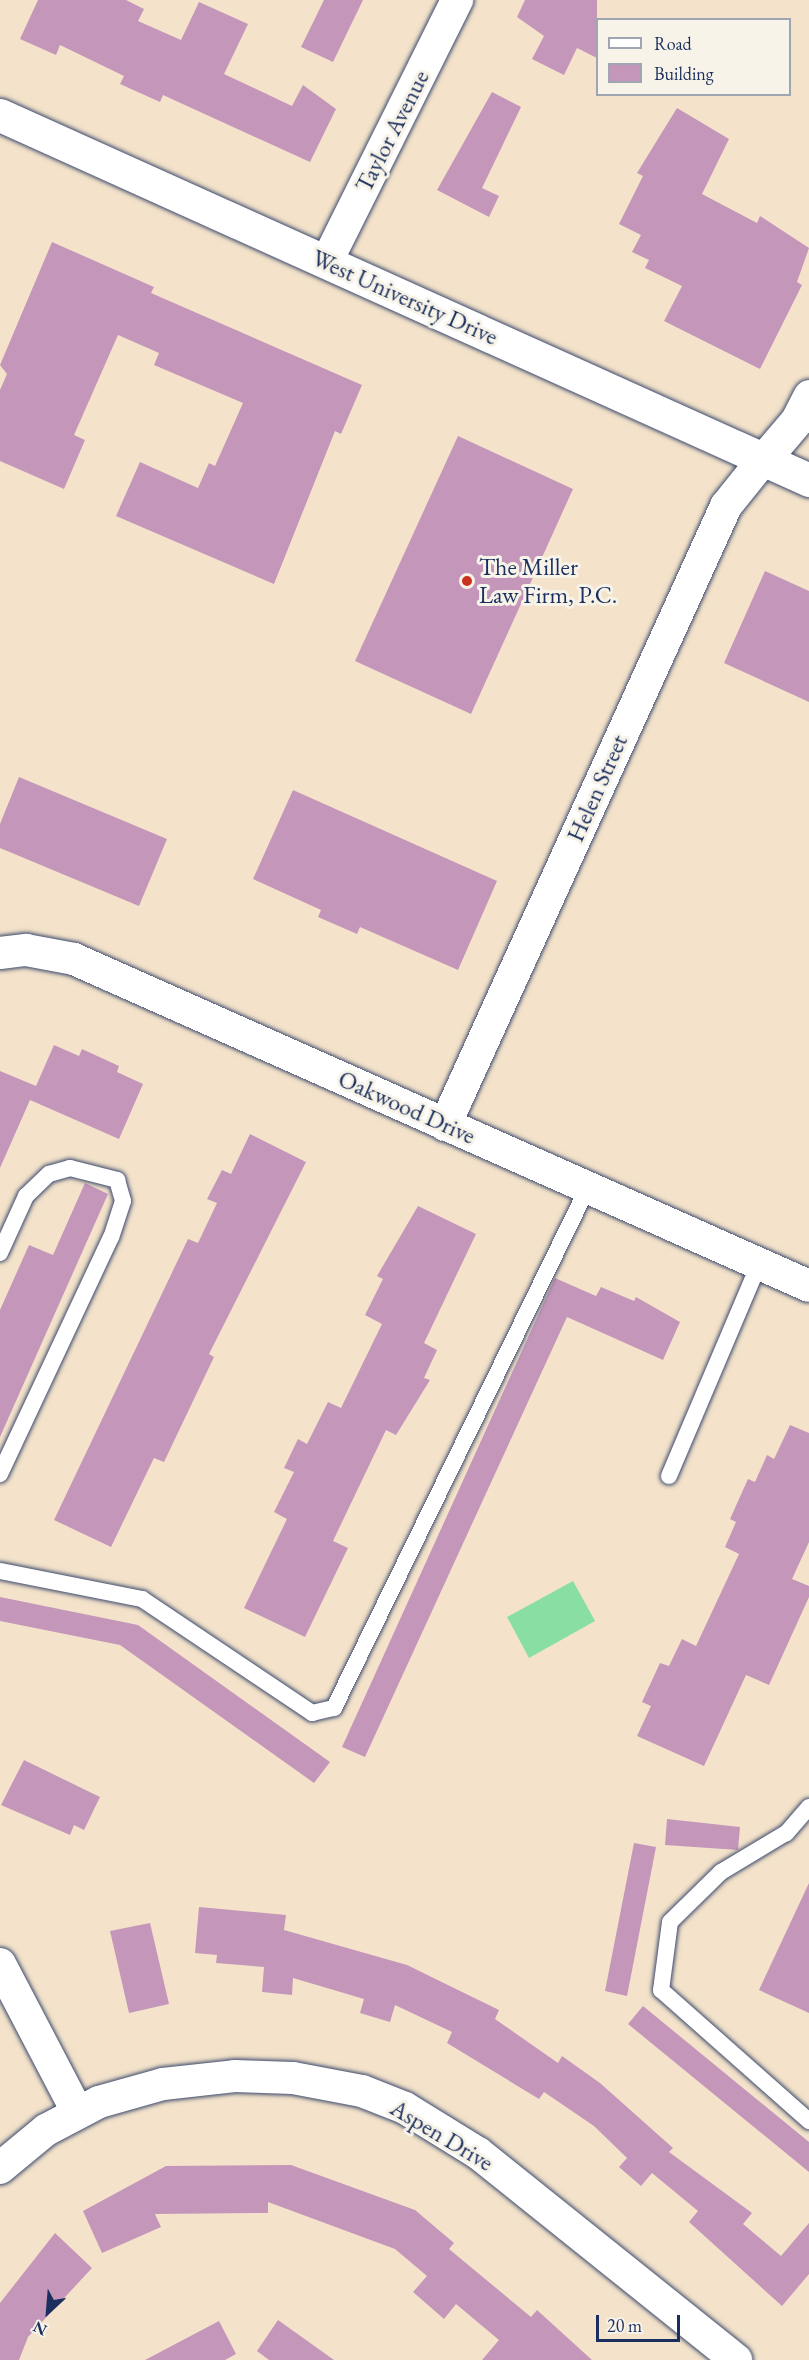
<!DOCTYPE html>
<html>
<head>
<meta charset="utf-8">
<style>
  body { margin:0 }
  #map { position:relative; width:809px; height:2360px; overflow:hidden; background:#f4e3ca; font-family:"EB Garamond",serif }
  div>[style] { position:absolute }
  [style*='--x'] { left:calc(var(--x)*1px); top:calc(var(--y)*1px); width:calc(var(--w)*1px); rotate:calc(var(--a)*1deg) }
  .green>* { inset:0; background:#89dfa3 }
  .building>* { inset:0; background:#c497ba }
  .roads { filter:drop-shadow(0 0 2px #3c4a6e) drop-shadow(0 0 2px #3c4a6e) }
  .service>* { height:16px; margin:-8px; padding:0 8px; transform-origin:8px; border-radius:8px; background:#fff }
  .minor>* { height:32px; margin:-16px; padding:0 16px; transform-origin:16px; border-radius:16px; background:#fff }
  .tertiary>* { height:33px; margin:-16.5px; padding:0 16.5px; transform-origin:16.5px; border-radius:16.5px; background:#fff }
  .secondary>* { height:33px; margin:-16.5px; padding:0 16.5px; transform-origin:16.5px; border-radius:16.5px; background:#fff }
  .dots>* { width:16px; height:16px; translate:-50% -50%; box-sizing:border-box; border:3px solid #f7f3e8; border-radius:50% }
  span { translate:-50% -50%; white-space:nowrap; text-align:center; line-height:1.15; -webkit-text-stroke:6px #f7f3e8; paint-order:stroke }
  .street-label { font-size:24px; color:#1b2f5e }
  .poi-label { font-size:24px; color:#1b2f5e }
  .left { translate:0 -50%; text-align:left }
  .legend { position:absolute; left:596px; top:18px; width:195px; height:78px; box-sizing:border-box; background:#f7f3e8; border:2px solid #9fa5b1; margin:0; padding:8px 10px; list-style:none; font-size:18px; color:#1b2f5e }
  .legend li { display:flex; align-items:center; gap:12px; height:30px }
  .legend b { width:30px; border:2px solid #9fa5b1 }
  .north { position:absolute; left:18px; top:2282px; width:60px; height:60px; -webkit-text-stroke:4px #f7f3e8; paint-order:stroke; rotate:206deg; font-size:16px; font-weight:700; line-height:24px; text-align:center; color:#1b2f5e }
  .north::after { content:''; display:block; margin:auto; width:21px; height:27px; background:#1b2f5e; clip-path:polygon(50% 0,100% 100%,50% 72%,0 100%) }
  .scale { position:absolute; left:596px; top:2315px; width:84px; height:27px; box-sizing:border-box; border:3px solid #1b2f5e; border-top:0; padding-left:8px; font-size:18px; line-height:21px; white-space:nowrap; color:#1b2f5e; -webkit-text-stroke:4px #f7f3e8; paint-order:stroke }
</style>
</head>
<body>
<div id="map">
  <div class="green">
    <div style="clip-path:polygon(573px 1581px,595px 1621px,529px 1658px,507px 1617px)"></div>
  </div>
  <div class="building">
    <div style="clip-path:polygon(38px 0,126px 0,144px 9px,138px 21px,181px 40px,199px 2px,248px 24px,224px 74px,292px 106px,303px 85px,336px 109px,310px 162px,163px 95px,160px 102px,120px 84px,124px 76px,60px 45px,56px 55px,20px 39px)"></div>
    <div style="clip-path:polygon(324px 0,363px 0,333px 62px,301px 47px)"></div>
    <div style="clip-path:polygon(525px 0,597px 0,597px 58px,577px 48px,564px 75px,532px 59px,544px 36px,517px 17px)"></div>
    <div style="clip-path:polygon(492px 92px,521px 107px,482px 188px,499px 196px,489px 217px,437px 190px)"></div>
    <div style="clip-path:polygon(677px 108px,729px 139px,702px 194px,757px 223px,760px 216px,809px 248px,797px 282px,802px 285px,760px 369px,664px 321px,682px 286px,645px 268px,649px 260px,632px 252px,641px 235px,619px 224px,643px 176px,637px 173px)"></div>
    <div style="clip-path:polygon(52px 242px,154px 287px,151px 293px,362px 385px,341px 434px,335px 431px,274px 584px,116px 516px,140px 462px,198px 488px,209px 463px,215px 466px,243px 403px,154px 365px,159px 353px,118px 335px,74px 435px,85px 440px,64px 489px,0 461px,0 390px,7px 374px,0 365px)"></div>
    <div style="clip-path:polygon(458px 436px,573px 489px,471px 714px,355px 661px)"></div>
    <div style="clip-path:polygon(765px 571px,809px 591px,809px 702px,724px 663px)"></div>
    <div style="clip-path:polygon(19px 777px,167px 839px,139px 906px,0 848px,0 824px)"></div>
    <div style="clip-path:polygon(293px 790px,497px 881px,458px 970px,360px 927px,357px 934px,318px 917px,321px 910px,253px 879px)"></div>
    <div style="clip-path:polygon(54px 1045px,79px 1056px,82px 1049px,119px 1066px,117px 1072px,143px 1084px,119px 1139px,30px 1100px,0 1168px,0 1071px,36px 1086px)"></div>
    <div style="clip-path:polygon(250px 1134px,306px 1162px,209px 1354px,214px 1357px,164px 1462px,154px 1458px,111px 1547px,54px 1520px,188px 1239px,198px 1243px,217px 1203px,207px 1199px,222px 1170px,231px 1174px)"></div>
    <div style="clip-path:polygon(85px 1183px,108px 1194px,0 1437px,0 1310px,29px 1245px,53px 1255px)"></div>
    <div style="clip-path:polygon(418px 1206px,476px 1234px,424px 1343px,437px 1350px,424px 1378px,430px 1380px,396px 1435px,386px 1430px,333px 1541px,348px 1548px,305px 1637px,244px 1608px,287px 1519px,274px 1512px,294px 1472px,284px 1468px,298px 1439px,307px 1444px,328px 1402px,341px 1408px,382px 1324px,365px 1315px,383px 1279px,377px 1276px)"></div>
    <div style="clip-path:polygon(555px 1278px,596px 1296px,601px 1287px,634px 1301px,636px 1297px,680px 1322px,663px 1360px,567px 1317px,365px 1757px,342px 1747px)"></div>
    <div style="clip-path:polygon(790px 1425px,809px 1433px,809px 1542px,792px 1579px,809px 1586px,809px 1597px,769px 1685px,746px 1675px,704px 1766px,637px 1736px,651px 1706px,642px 1702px,660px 1663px,669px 1666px,682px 1639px,696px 1646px,739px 1554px,725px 1547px,736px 1522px,730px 1519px,748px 1479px,755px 1482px,767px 1455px,774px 1459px)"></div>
    <div style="clip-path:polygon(0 1597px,138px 1625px,330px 1762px,314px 1783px,120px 1645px,0 1621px)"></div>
    <div style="clip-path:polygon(24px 1760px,100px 1797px,84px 1830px,74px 1825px,70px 1835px,1px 1805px)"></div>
    <div style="clip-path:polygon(667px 1819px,740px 1827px,738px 1850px,665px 1845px)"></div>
    <div style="clip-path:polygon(634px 1843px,656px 1847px,627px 1996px,605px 1991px)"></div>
    <div style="clip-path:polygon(809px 1883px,809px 2013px,759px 1990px)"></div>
    <div style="clip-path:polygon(199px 1907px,286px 1915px,284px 1930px,407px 1965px,499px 2010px,495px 2019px,558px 2063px,562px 2056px,600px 2083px,673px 2148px,669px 2152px,752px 2213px,743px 2224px,781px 2256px,809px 2223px,809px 2274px,782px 2306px,689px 2222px,698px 2211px,652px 2173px,641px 2186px,619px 2167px,627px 2158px,594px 2126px,544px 2092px,539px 2099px,447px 2043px,452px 2032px,395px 2005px,390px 2022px,360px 2013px,364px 1999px,293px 1978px,292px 1995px,262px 1992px,264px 1967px,216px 1963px,217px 1955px,195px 1953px)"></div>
    <div style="clip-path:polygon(150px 1923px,169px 2004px,129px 2013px,110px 1931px)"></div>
    <div style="clip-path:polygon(643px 2006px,809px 2142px,809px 2172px,628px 2024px)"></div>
    <div style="clip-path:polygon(291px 2165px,415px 2210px,454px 2243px,449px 2249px,531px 2317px,537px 2310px,592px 2360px,482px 2360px,499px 2340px,456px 2304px,444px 2319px,413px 2292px,427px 2276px,395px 2249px,268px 2202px,268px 2213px,155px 2214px,161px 2227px,102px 2253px,83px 2211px,166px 2166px)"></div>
    <div style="clip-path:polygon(55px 2233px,92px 2268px,28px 2337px,19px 2360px,0 2360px,0 2303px)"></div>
    <div style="clip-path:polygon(278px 2320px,334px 2360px,269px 2360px,257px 2351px)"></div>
    <div style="clip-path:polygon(219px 2321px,236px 2354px,225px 2360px,145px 2360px)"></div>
  </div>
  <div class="roads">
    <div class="service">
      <div style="--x:0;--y:1253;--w:63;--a:-65.5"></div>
      <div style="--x:26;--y:1196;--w:32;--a:-44"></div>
      <div style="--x:49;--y:1174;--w:22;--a:-16"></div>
      <div style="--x:70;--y:1168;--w:49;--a:14.3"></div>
      <div style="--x:117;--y:1180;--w:22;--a:74"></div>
      <div style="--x:123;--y:1201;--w:38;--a:108"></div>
      <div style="--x:111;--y:1237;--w:262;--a:115.1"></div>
      <div style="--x:669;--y:1476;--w:230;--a:-67"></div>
      <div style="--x:0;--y:1571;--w:145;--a:11.2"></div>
      <div style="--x:142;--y:1599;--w:205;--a:33.8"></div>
      <div style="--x:312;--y:1713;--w:23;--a:-13"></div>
      <div style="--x:334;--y:1708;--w:580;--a:-64.01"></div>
      <div style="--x:809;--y:1807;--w:35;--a:131"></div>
      <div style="--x:786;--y:1833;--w:76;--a:149"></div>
      <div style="--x:721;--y:1872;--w:71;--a:135.6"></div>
      <div style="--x:670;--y:1922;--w:69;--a:97.5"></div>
      <div style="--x:661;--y:1990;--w:198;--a:41.5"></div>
    </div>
    <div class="minor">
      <div style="--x:327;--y:261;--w:292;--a:-63.5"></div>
      <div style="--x:0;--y:953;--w:26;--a:-7"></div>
      <div style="--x:26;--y:950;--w:49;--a:10.6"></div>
      <div style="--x:74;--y:959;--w:804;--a:23.98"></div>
      <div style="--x:445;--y:1125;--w:680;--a:-65.58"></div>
      <div style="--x:726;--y:506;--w:59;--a:-51.2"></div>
      <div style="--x:0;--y:1964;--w:168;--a:62.4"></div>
      <div style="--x:0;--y:2168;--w:60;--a:-39.6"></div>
      <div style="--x:46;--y:2130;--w:60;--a:-27.8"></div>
      <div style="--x:99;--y:2102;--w:66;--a:-15.7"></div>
      <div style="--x:163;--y:2084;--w:72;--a:-6.3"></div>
      <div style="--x:235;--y:2076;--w:58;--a:2"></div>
      <div style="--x:293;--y:2078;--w:70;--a:10.7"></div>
      <div style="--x:362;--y:2091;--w:46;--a:21.6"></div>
      <div style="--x:405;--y:2108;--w:86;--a:31.7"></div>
      <div style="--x:478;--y:2153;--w:331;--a:38.7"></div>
    </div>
    <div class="tertiary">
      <div style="--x:763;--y:460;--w:52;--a:-49.6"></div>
      <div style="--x:797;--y:420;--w:27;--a:-63"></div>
    </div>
    <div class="secondary">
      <div style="--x:0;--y:115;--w:888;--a:24.28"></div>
    </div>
  </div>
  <div class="dots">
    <div style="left:467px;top:581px;background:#c8321e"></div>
  </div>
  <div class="street-label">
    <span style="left:392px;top:131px;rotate:-63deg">Taylor Avenue</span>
    <span style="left:405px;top:297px;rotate:24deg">West University Drive</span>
    <span style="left:597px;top:788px;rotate:-66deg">Helen Street</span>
    <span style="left:407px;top:1107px;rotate:24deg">Oakwood Drive</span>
    <span style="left:442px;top:2135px;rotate:31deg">Aspen Drive</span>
  </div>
  <div class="poi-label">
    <span class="left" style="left:479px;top:581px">The Miller<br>Law Firm, P.C.</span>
  </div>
  <ul class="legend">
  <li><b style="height:8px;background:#fff"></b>Road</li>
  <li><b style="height:16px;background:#c497ba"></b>Building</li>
  </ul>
  <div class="north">N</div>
  <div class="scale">20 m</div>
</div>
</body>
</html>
